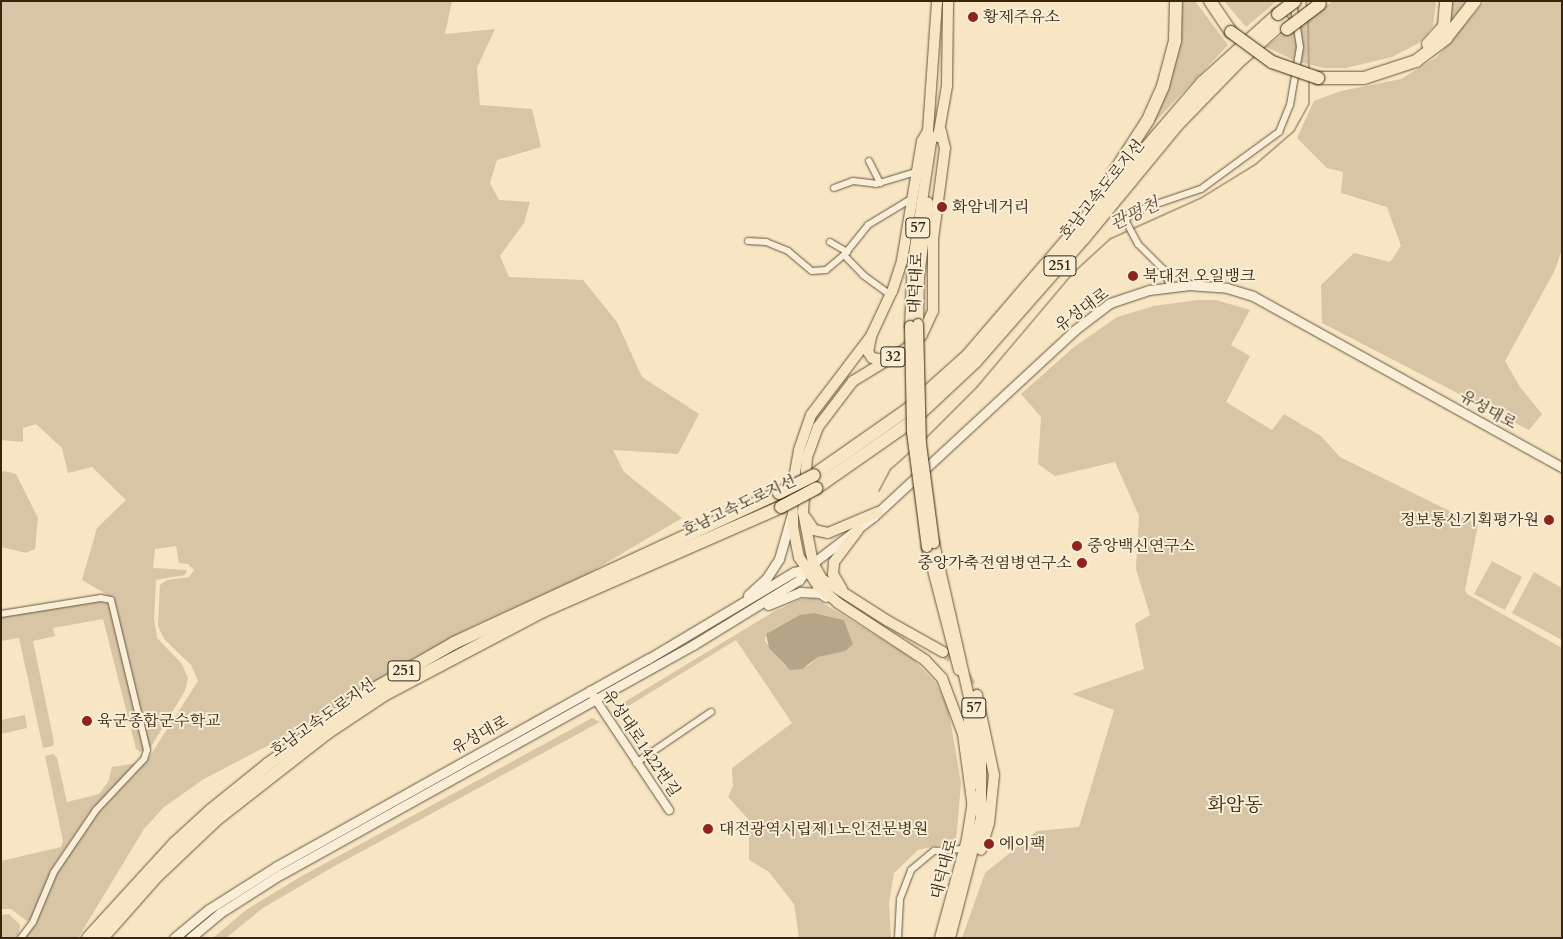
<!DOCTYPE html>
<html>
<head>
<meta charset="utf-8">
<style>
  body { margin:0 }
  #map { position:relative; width:1563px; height:939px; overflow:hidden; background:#f8e5c4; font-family:Cardo,"Noto Serif KR",serif }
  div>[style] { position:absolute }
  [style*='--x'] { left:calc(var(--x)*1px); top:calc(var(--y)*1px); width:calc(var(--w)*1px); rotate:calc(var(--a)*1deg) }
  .green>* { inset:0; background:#d7c5a5 }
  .water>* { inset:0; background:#b6a486 }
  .stream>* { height:2px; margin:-1px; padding:0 1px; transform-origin:1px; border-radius:1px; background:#b6a486 }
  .primary-tunnel>* { height:10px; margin-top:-5px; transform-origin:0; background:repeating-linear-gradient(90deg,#d1bf9f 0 10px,transparent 0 15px) }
  .roads { filter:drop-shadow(0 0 1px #67563b) drop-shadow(0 0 1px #67563b) }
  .minor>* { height:6px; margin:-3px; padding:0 3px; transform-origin:3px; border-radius:3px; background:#faeed9 }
  .tertiary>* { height:8px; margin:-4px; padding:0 4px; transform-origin:4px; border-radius:4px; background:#faeed9 }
  .secondary>* { height:9px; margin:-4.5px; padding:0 4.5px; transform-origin:4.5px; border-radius:4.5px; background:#faeed9 }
  .primary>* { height:10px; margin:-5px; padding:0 5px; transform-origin:5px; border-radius:5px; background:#f8e5c4 }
  .motorway>* { height:12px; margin:-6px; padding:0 6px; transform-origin:6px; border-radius:6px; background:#f8e5c4 }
  .bridges { filter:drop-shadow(0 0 1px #37260d) drop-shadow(0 0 1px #37260d) }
  .primary-bridge>* { height:10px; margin:-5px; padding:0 5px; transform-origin:5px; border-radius:5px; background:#f8e5c4 }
  .motorway-bridge>* { height:12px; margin:-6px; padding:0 6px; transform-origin:6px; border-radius:6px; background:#f8e5c4 }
  .dots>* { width:14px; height:14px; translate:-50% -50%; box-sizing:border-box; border:2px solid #faeed9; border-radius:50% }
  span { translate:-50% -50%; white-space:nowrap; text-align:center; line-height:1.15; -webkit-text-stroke:4px #faeed9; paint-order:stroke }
  .shield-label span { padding:1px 4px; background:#faeed9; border:1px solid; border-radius:4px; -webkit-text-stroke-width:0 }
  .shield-label { font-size:15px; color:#37260d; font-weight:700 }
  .poi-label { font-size:16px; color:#37260d }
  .left { translate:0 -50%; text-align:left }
  .right { translate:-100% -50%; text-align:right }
  .street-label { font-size:16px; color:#37260d }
  .water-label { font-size:18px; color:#635237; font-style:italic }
  .quarter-label { font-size:19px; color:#37260d }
  .frame { position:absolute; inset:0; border:2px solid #37260d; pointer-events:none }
</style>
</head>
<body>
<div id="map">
  <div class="green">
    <div style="clip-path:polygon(1px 1px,452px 1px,445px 34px,495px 29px,477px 68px,480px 105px,532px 109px,541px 147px,497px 160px,490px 183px,499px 200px,530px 202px,524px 223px,500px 256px,509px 277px,583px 280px,617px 322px,642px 377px,699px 414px,678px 454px,613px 450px,624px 472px,682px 518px,584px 576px,467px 629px,393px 670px,288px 735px,204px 779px,164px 807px,144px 829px,78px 938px,25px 938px,36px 924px,56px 874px,99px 812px,146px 762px,198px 681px,191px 665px,164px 639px,158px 626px,160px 585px,167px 580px,189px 577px,194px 570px,188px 564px,179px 563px,176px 546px,155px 549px,153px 568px,187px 570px,185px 575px,156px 580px,154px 618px,157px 638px,182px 664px,188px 678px,185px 691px,149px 750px,115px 603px,111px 597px,82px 580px,97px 528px,126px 500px,92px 467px,68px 473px,62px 448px,36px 424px,23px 428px,23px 442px,1px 440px)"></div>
    <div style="clip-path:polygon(1179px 1px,1195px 1px,1228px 45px,1148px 129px)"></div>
    <div style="clip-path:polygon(1224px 1px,1277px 1px,1246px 27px)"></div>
    <div style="clip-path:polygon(1333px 1px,1435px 1px,1436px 4px,1433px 26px,1419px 43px,1392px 57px,1346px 68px,1324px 68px,1300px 62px,1298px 25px)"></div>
    <div style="clip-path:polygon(1449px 1px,1468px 1px,1446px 29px)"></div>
    <div style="clip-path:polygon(1485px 1px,1562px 1px,1562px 249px,1555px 270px,1505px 361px,1520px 387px,1542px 414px,1529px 430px,1322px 323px,1321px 285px,1354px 253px,1390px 262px,1401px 246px,1387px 207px,1341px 193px,1343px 172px,1327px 168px,1297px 138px,1314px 101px,1341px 91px,1401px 79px,1437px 57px)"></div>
    <div style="clip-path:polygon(1294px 25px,1298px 48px,1294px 60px,1266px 47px)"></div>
    <div style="clip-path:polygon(1198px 300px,1216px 300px,1250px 310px,1231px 345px,1250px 356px,1226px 402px,1272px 430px,1284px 414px,1321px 436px,1340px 457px,1478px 525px,1465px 590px,1467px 594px,1562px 648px,1562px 938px,962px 938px,985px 873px,1037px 831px,1079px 827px,1114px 710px,1072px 694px,1144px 669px,1135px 624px,1150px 615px,1136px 569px,1139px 516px,1115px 462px,1055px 476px,1038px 464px,1041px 417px,1021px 394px,1074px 347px,1117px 317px,1154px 306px)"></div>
    <div style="clip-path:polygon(4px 471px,16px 474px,38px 518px,35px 549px,26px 553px,1px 547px,1px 473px)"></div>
    <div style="clip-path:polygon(1492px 561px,1522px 577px,1505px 610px,1474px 594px)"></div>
    <div style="clip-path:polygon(1534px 572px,1562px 588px,1562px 640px,1512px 613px)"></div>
    <div style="clip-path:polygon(evenodd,815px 598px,912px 658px,936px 683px,948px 707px,961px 783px,956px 841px,918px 850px,894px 873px,889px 904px,891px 938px,799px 938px,794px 904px,769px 872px,749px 860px,749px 820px,728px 797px,733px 786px,732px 768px,792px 723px,736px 640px,622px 710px,618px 706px,773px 612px,801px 599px,815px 598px,814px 613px,844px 620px,853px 644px,818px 657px,808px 666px,785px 666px,765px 641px,766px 634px,800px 616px,814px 613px)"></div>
    <div style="clip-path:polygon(99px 601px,110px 604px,144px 750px,140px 752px,136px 749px,103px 619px,53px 628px,55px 636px,33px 641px,54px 742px,53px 746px,43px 748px,19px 638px,1px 641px,1px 617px)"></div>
    <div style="clip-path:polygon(25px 715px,27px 728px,1px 734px,1px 720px)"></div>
    <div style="clip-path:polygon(592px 718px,600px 722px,333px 867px,263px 908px,226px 938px,213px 938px,246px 910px,300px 877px)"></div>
    <div style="clip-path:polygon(53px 754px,57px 758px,67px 802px,99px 794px,108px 782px,112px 767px,137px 763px,88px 815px,54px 865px,32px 918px,27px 921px,11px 909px,1px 909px,1px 861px,61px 847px,63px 841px,45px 756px)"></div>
    <div style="clip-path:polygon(9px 914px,20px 925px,19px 933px,16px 938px,1px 938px,1px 915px)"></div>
  </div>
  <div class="water">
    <div style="clip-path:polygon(814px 613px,844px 620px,853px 644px,845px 651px,818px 657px,802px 669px,790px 670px,769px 648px,766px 634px,800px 615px)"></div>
  </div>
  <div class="stream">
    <div style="--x:1306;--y:1;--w:7;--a:82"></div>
    <div style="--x:1308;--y:20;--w:50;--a:88.9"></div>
    <div style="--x:925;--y:439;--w:74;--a:-45"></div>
    <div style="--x:977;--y:387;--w:149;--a:-49.9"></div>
    <div style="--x:1073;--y:273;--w:50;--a:-42.6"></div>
    <div style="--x:1110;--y:239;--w:100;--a:-24.3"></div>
    <div style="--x:1201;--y:198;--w:65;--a:-31.7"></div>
    <div style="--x:1256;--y:164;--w:50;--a:-41"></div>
    <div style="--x:1294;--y:131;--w:31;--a:-61"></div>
    <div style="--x:1309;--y:104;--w:24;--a:-90"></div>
    <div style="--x:879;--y:491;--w:24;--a:-62"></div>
    <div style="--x:890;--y:470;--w:27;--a:-42"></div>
  </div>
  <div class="primary-tunnel">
    <div style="--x:943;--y:652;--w:19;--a:35"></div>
    <div style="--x:959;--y:663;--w:37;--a:61"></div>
  </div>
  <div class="roads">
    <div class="minor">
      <div style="--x:869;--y:161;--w:25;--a:63"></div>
      <div style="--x:834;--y:188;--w:20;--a:-20"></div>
      <div style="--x:853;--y:181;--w:23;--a:7"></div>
      <div style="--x:876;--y:184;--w:42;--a:-16.7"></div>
      <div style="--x:748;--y:241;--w:18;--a:3"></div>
      <div style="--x:766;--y:242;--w:24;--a:22"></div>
      <div style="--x:788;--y:251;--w:31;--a:40"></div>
      <div style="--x:812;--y:271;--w:14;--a:-4"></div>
      <div style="--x:826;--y:270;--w:23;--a:-40"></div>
      <div style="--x:844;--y:255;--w:38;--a:-51"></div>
      <div style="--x:868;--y:225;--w:50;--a:-31.2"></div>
      <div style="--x:830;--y:242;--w:20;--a:30"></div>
      <div style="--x:844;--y:255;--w:28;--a:46"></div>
      <div style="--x:863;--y:275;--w:34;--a:36"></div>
      <div style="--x:1171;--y:287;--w:20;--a:-114"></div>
      <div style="--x:1163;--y:269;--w:35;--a:-135"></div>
      <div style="--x:1138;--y:244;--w:26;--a:-118"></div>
      <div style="--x:1126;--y:221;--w:9;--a:-63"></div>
      <div style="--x:1130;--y:213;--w:75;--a:-18.7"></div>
      <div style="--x:1201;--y:189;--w:97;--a:-36.2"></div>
      <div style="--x:1279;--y:132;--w:29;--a:-68"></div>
      <div style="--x:1290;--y:105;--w:59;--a:-80.2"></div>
      <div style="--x:1300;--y:47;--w:46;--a:-98.8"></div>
      <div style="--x:1;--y:614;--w:101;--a:-9.1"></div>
      <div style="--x:101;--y:598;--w:10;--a:11"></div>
      <div style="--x:111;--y:600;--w:154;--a:76.5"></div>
      <div style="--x:147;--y:750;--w:9;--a:108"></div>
      <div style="--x:144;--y:759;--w:70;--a:133.3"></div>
      <div style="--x:96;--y:810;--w:75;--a:124.1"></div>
      <div style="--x:54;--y:872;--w:54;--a:112.8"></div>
      <div style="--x:33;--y:922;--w:20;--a:127"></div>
      <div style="--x:636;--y:763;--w:91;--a:-34.2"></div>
      <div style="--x:898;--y:938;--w:39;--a:-87"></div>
      <div style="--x:900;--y:899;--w:31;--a:-69"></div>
      <div style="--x:911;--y:870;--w:30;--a:-40"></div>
      <div style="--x:934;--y:851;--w:31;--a:-4"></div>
    </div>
    <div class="tertiary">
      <div style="--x:590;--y:691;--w:143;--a:56.4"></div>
    </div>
    <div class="secondary">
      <div style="--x:813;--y:563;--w:76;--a:-37.5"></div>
      <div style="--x:873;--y:517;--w:277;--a:-42.8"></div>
      <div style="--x:1076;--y:329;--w:43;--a:-37.4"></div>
      <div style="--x:1110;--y:303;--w:41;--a:-18.4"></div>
      <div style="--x:1149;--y:290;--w:39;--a:-7"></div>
      <div style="--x:1188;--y:285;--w:39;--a:4"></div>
      <div style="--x:1227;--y:288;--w:27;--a:17"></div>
      <div style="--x:1253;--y:296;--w:353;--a:29"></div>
      <div style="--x:748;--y:595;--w:24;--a:-42"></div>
      <div style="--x:766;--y:579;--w:24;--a:-57"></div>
      <div style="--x:779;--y:559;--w:44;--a:-74.1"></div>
      <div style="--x:768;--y:605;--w:35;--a:-22"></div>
      <div style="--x:800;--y:592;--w:20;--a:3"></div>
      <div style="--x:820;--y:593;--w:7;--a:34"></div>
      <div style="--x:174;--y:938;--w:45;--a:-39.6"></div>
      <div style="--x:209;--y:909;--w:80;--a:-32.3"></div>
      <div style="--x:277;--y:866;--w:425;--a:-29.2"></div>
      <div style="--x:648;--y:659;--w:170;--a:-30.8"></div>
      <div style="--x:794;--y:572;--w:13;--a:-13"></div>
      <div style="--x:807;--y:569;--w:14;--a:126"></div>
      <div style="--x:799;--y:580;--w:124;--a:148.5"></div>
      <div style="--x:693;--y:645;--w:471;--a:150.9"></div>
      <div style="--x:281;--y:874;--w:72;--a:147.4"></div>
      <div style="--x:220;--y:913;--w:39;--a:140"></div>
    </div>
    <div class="primary">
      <div style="--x:928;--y:131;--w:12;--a:121"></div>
      <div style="--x:922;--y:141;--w:122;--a:99.5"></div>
      <div style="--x:902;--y:261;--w:32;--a:108"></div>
      <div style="--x:892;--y:291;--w:50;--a:115"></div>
      <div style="--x:871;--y:336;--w:99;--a:127.2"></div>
      <div style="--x:811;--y:415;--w:37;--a:109"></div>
      <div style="--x:799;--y:450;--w:41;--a:99.9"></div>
      <div style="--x:792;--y:490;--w:37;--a:88"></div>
      <div style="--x:793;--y:527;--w:31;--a:79"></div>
      <div style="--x:799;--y:557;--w:35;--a:57"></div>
      <div style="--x:818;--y:586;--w:26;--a:40"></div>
      <div style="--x:838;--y:603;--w:104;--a:33.2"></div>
      <div style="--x:925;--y:660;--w:25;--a:47"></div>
      <div style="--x:942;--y:678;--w:60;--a:69.4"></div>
      <div style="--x:963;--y:734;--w:75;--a:82.3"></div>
      <div style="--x:941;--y:131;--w:17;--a:77"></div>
      <div style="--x:945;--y:148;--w:92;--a:97.5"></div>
      <div style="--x:933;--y:239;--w:72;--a:90"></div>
      <div style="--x:933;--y:311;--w:26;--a:115"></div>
      <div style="--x:922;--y:335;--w:23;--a:140"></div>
      <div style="--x:904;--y:350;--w:60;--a:148.7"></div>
      <div style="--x:853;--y:381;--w:58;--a:127.3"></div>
      <div style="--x:818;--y:427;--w:32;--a:110"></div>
      <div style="--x:807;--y:457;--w:55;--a:94.2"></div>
      <div style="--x:803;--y:512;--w:52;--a:78.9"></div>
      <div style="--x:813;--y:563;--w:18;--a:61"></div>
      <div style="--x:822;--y:579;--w:78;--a:32.5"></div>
      <div style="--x:888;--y:621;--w:63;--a:29.4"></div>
      <div style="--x:938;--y:137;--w:52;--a:-80"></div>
      <div style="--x:947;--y:86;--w:85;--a:-89.3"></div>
      <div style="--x:918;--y:324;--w:46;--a:-88.8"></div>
      <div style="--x:919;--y:278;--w:76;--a:-83.2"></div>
      <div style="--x:910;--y:326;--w:65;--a:-87.4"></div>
      <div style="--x:913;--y:261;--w:120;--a:-81.4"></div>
      <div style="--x:931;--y:142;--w:11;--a:-105"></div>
      <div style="--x:928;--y:131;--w:130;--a:-86"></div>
      <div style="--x:871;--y:337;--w:15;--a:101"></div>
      <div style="--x:868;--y:352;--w:7;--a:56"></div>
      <div style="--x:872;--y:358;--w:15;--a:8"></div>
      <div style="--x:806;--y:518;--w:14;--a:56"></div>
      <div style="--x:814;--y:530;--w:14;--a:12"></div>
      <div style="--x:828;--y:533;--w:54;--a:-22.8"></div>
      <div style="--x:934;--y:543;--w:212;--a:77.2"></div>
      <div style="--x:981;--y:750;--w:68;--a:90"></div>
      <div style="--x:981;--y:818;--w:124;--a:104.5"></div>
      <div style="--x:927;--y:547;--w:127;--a:75.4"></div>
      <div style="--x:842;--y:589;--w:17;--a:-121"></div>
      <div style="--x:833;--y:574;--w:12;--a:-85"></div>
      <div style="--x:834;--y:562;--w:40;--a:-53"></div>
      <div style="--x:977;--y:695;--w:82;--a:78"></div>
      <div style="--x:994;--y:775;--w:48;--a:95.9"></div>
      <div style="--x:989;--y:823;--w:28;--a:107"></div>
      <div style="--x:968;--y:713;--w:71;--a:84.4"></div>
      <div style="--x:940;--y:938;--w:103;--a:-74.7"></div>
      <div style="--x:967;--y:839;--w:36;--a:-81"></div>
    </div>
    <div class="motorway">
      <div style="--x:1210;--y:1;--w:37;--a:56"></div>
      <div style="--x:1428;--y:44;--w:24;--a:-48"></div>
      <div style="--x:1444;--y:26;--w:25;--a:-85"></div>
      <div style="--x:1318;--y:78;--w:46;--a:0"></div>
      <div style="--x:1364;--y:78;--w:55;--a:-18.1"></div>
      <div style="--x:1416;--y:61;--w:38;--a:-37"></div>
      <div style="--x:1446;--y:38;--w:47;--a:-51.9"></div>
      <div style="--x:1113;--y:174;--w:64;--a:-57.1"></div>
      <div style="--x:1148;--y:120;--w:37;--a:-66"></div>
      <div style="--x:1163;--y:86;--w:47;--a:-75.1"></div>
      <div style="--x:1175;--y:41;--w:40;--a:-88.6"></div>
      <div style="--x:814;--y:475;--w:113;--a:-35"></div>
      <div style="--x:907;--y:410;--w:82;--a:-42"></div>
      <div style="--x:968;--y:355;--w:360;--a:-49.3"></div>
      <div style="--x:1203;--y:82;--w:101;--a:-42.2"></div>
      <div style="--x:816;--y:488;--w:117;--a:-34.9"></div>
      <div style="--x:912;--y:421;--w:86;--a:-43.1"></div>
      <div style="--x:975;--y:362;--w:165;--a:-48.7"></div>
      <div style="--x:1084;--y:238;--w:146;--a:-50.5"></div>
      <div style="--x:1177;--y:125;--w:86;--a:-45.9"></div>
      <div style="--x:1237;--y:63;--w:62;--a:-41.7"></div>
      <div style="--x:88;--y:938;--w:127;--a:-47.5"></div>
      <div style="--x:174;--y:844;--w:49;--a:-42.5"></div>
      <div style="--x:210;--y:811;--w:75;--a:-39"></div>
      <div style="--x:268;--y:764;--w:116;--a:-35.9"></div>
      <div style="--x:362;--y:696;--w:106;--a:-29.9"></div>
      <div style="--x:454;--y:643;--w:358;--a:-24.8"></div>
      <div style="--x:102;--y:938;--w:81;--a:-48.5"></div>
      <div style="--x:156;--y:877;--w:84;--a:-43.6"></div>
      <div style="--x:217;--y:819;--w:140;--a:-38"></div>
      <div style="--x:327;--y:733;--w:69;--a:-33.7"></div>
      <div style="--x:384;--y:695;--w:180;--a:-27.8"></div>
      <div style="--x:543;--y:611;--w:260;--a:-23.6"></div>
    </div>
  </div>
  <div class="bridges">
    <div class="primary-bridge">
      <div style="--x:918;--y:324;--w:120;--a:88.6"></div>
      <div style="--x:921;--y:444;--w:100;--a:82.5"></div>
      <div style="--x:910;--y:326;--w:106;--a:88.9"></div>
      <div style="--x:912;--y:432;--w:116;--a:82.6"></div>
    </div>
    <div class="motorway-bridge">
      <div style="--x:1278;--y:14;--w:21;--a:-37"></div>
      <div style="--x:1287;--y:29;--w:41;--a:-37.1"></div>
      <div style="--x:1231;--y:32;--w:51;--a:36.2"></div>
      <div style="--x:1272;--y:62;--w:49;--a:19.2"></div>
      <div style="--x:779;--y:493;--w:39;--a:-27"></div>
      <div style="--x:781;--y:507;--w:40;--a:-28"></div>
    </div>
  </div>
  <div class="dots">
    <div style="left:973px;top:17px;background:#8f2418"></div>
    <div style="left:942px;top:207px;background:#8f2418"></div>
    <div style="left:1133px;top:276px;background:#8f2418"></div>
    <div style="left:1549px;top:520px;background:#8f2418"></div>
    <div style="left:1077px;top:546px;background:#8f2418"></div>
    <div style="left:1082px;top:563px;background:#8f2418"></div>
    <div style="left:87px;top:721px;background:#8f2418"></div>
    <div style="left:708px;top:829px;background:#8f2418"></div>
    <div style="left:989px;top:844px;background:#8f2418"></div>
  </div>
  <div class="shield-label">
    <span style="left:918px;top:228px">57</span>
    <span style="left:1060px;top:266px">251</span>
    <span style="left:893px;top:357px">32</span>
    <span style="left:404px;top:671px">251</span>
    <span style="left:974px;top:708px">57</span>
  </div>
  <div class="poi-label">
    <span class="left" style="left:983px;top:17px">황제주유소</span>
    <span class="left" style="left:952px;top:207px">화암네거리</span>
    <span class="left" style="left:1143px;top:276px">북대전 오일뱅크</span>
    <span class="right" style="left:1539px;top:520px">정보통신기획평가원</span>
    <span class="left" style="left:1087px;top:546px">중앙백신연구소</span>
    <span class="right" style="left:1072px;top:563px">중앙가축전염병연구소</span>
    <span class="left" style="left:97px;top:721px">육군종합군수학교</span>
    <span class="left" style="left:719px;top:829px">대전광역시립제1노인전문병원</span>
    <span class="left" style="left:999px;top:844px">에이팩</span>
  </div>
  <div class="street-label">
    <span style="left:1102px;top:190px;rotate:-51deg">호남고속도로지선</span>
    <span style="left:916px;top:283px;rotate:-87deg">대덕대로</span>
    <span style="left:1082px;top:310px;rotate:-36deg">유성대로</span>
    <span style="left:1488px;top:410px;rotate:29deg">유성대로</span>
    <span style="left:739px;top:506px;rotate:-25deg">호남고속도로지선</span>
    <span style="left:323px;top:718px;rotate:-35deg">호남고속도로지선</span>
    <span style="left:480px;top:735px;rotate:-29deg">유성대로</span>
    <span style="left:641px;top:743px;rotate:56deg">유성대로1422번길</span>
    <span style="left:944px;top:869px;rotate:-75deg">대덕대로</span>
  </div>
  <div class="water-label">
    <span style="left:1135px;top:215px;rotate:-25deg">관평천</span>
  </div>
  <div class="quarter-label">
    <span style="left:1235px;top:806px">화암동</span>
  </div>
  <div class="frame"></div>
</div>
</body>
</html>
